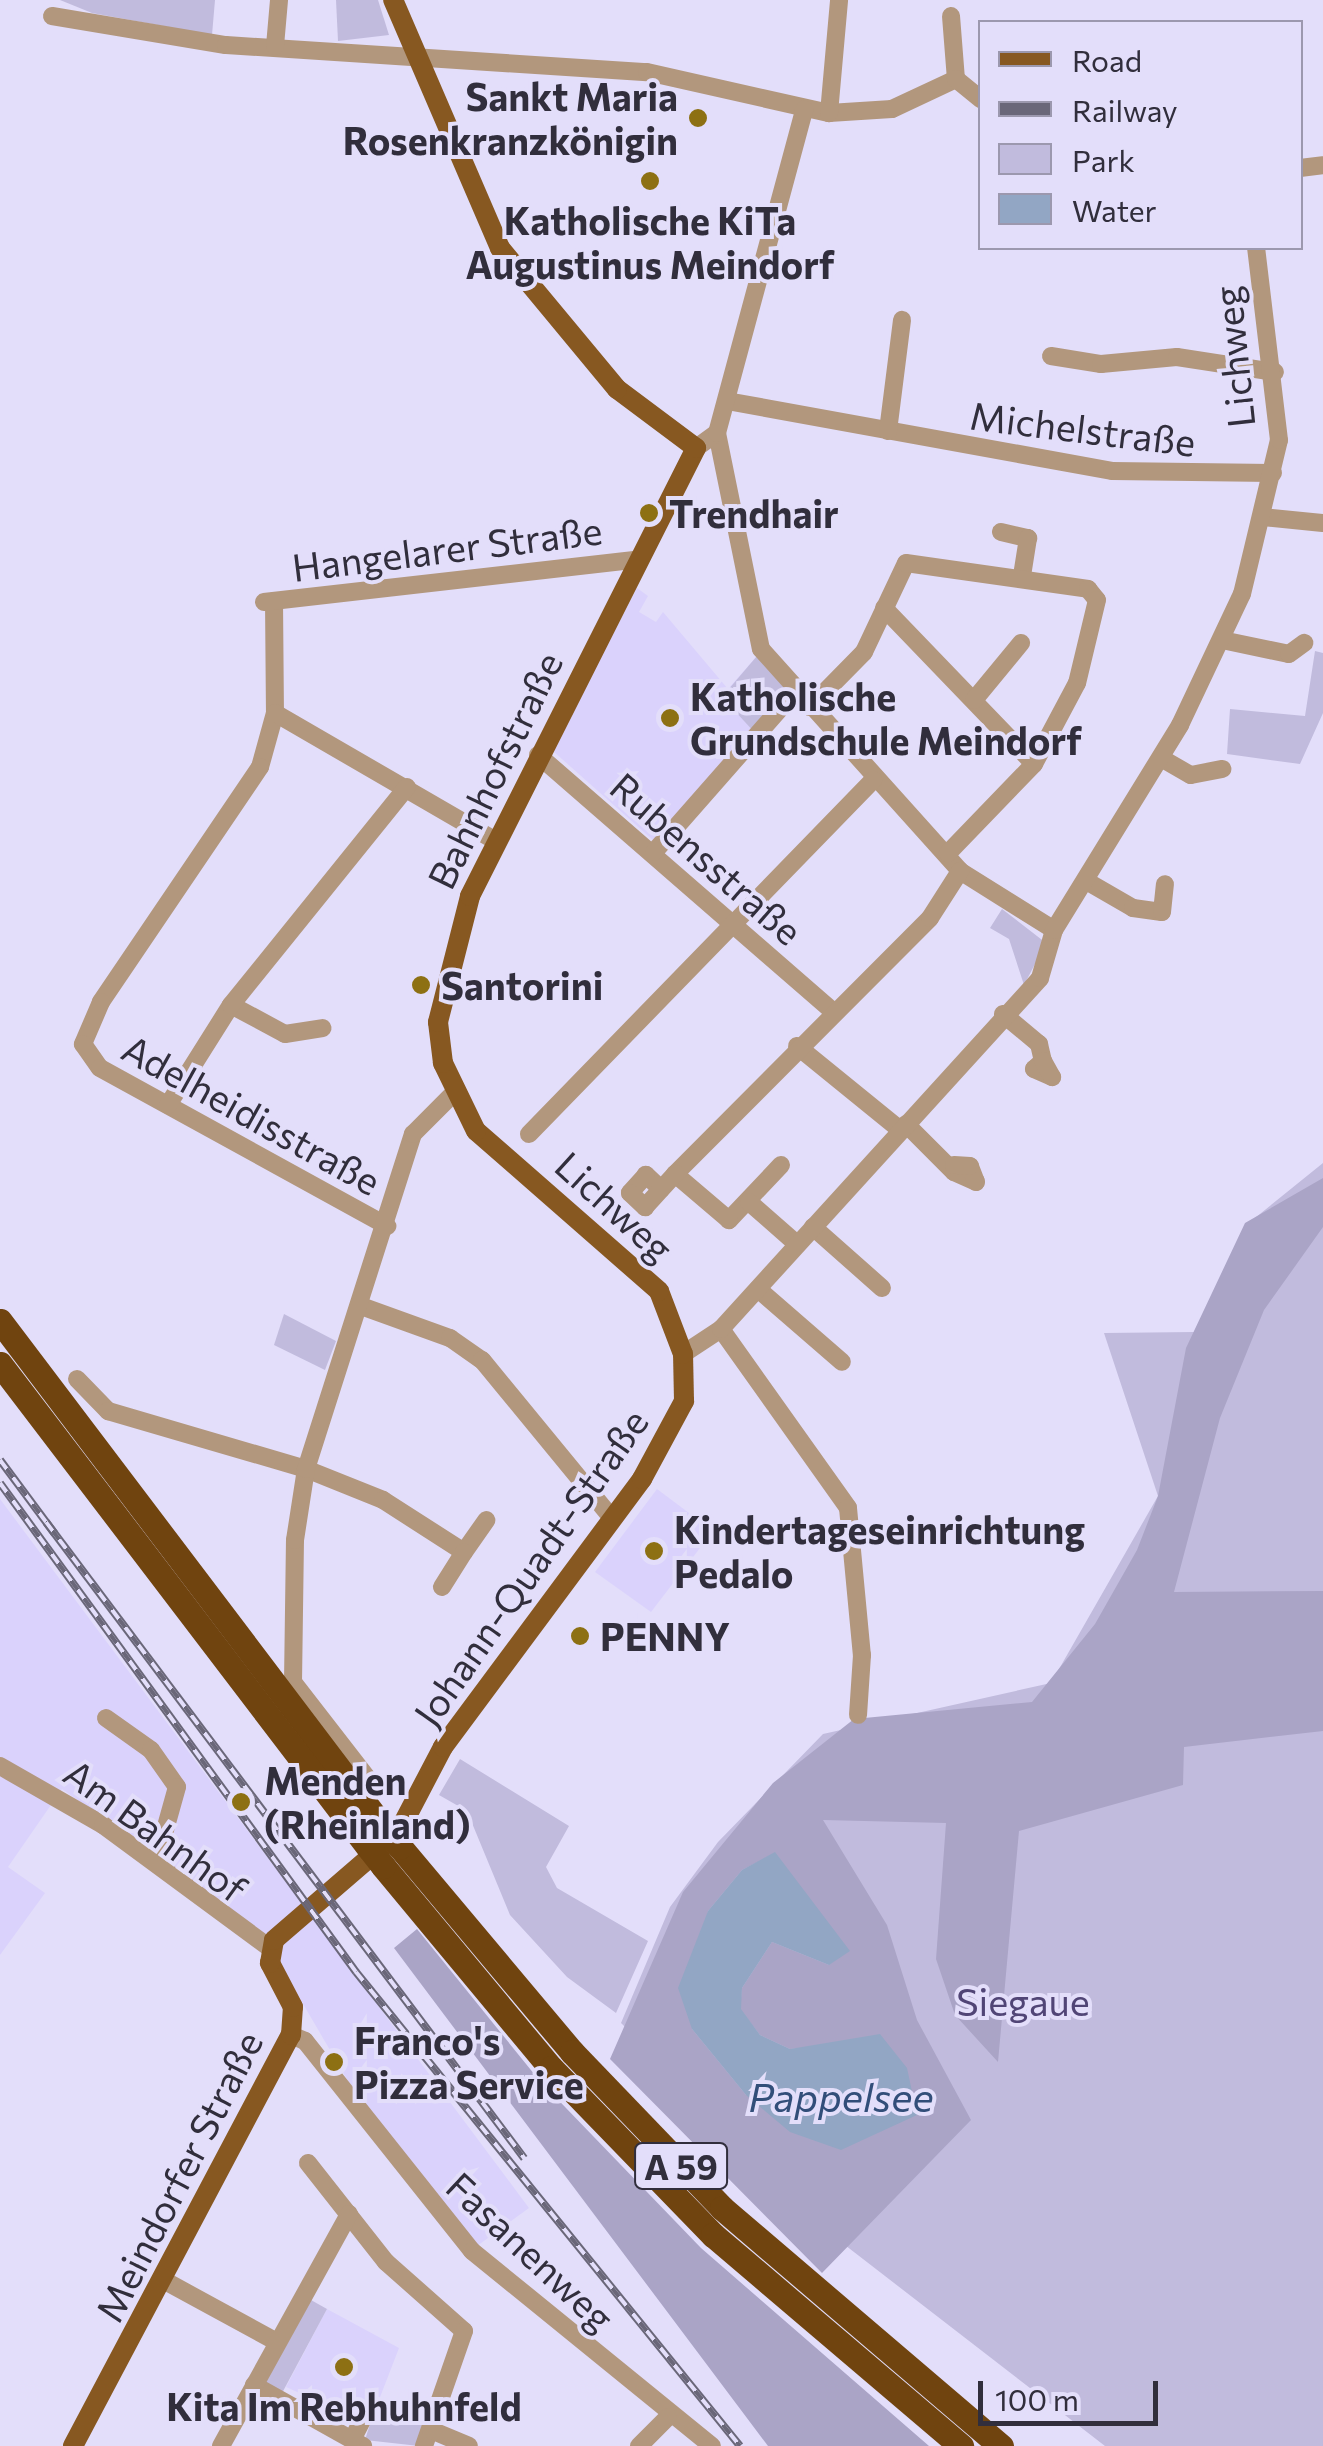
<!DOCTYPE html>
<html>
<head>
<meta charset="utf-8">
<style>
  body { margin:0 }
  #map { position:relative; width:1323px; height:2446px; overflow:hidden; background:#e3defa; font-family:Commissioner,sans-serif }
  div>[style] { position:absolute }
  [style*='--x'] { left:calc(var(--x)*1px); top:calc(var(--y)*1px); width:calc(var(--w)*1px); rotate:calc(var(--a)*1deg) }
  .built>* { inset:0; background:#dad2fc }
  .green>* { inset:0; background:#c1bbdd }
  .forest>* { inset:0; background:#aaa4c6 }
  .water>* { inset:0; background:#92a6c4 }
  .minor>* { height:18px; margin:-9px; padding:0 9px; transform-origin:9px; border-radius:9px; background:#b2977d }
  .major>* { height:20px; margin:-10px; padding:0 10px; transform-origin:10px; border-radius:10px; background:#875821 }
  .highway>* { height:25px; margin:-12.5px; padding:0 12.5px; transform-origin:12.5px; border-radius:12.5px; background:#70440f }
  .rail>* { height:8px; margin-top:-4px; transform-origin:0; background:repeating-linear-gradient(90deg,#e3defa 0 11px,#6a6779 0 22px); box-sizing:border-box; border-block:2px solid #6a6779 }
  .highway-bridge>* { height:25px; margin:-12.5px; padding:0 12.5px; transform-origin:12.5px; border-radius:12.5px; background:#70440f }
  .dots>* { width:28px; height:28px; translate:-50% -50%; box-sizing:border-box; border:5px solid #e3defa; border-radius:50% }
  span { translate:-50% -50%; white-space:nowrap; text-align:center; line-height:1.15; -webkit-text-stroke:8px #e3defa; paint-order:stroke }
  .shield-label span { padding:2px 8px; background:#e3defa; border:2px solid; border-radius:8px; -webkit-text-stroke-width:0 }
  .shield-label { font-size:35px; color:#312e3c; font-weight:700 }
  .poi-label { font-size:38px; color:#312e3c; font-weight:700 }
  .right { translate:-100% -50%; text-align:right }
  .left { translate:0 -50%; text-align:left }
  .street-label { font-size:38px; color:#312e3c }
  .park-label { font-size:38px; color:#514576 }
  .water-label { font-size:40px; color:#324e79; font-style:italic }
  .legend { position:absolute; left:978px; top:20px; width:325px; height:230px; box-sizing:border-box; background:#e3defa; border:2px solid #9c98ae; margin:0; padding:12px 18px; list-style:none; font-size:30px; color:#312e3c }
  .legend li { display:flex; align-items:center; gap:20px; height:50px }
  .legend b { width:50px; border:2px solid #9c98ae }
  .scale { position:absolute; left:978px; top:2381px; width:180px; height:45px; box-sizing:border-box; border:5px solid #312e3c; border-top:0; padding-left:12px; font-size:30px; line-height:35px; white-space:nowrap; color:#312e3c; -webkit-text-stroke:8px #e3defa; paint-order:stroke }
</style>
</head>
<body>
<div id="map">
  <div class="built">
    <div style="clip-path:polygon(637px 588px,648px 596px,639px 612px,656px 622px,663px 612px,728px 689px,757px 656px,788px 692px,654px 841px,553px 751px)"></div>
    <div style="clip-path:polygon(657px 1489px,713px 1531px,651px 1612px,595px 1572px)"></div>
    <div style="clip-path:polygon(0 1499px,529px 2208px,477px 2246px,379px 2134px,285px 1973px,215px 1897px,62px 1789px,8px 1867px,45px 1893px,0 1955px)"></div>
    <div style="clip-path:polygon(327px 2309px,399px 2348px,377px 2405px,366px 2400px,350px 2433px,349px 2415px,286px 2387px)"></div>
  </div>
  <div class="green">
    <div style="clip-path:polygon(60px 0,215px 0,212px 35px,92px 13px)"></div>
    <div style="clip-path:polygon(336px 0,378px 0,389px 35px,338px 41px)"></div>
    <div style="clip-path:polygon(1315px 651px,1323px 653px,1323px 713px,1300px 764px,1227px 754px,1230px 709px,1305px 716px)"></div>
    <div style="clip-path:polygon(757px 656px,788px 692px,756px 734px,722px 697px)"></div>
    <div style="clip-path:polygon(1002px 909px,1046px 943px,1024px 985px,1009px 939px,990px 928px)"></div>
    <div style="clip-path:polygon(1323px 1163px,1323px 2446px,1105px 2446px,841px 2242px,621px 2023px,670px 1907px,718px 1842px,823px 1734px,1051px 1683px,1158px 1496px,1104px 1333px,1194px 1332px,1250px 1222px)"></div>
    <div style="clip-path:polygon(284px 1314px,336px 1341px,325px 1370px,274px 1345px)"></div>
    <div style="clip-path:polygon(460px 1759px,569px 1826px,546px 1867px,557px 1888px,648px 1941px,616px 2013px,567px 1977px,510px 1915px,467px 1811px,439px 1795px)"></div>
    <div style="clip-path:polygon(311px 2300px,327px 2309px,281px 2395px,264px 2385px)"></div>
    <div style="clip-path:polygon(377px 2402px,429px 2423px,419px 2446px,365px 2440px)"></div>
  </div>
  <div class="forest">
    <div style="clip-path:polygon(evenodd,1323px 1178px,1323px 1227px,1264px 1310px,1220px 1418px,1174px 1592px,1323px 1591px,1323px 1731px,1184px 1747px,1183px 1785px,1019px 1831px,998px 2062px,955px 2015px,936px 1959px,946px 1823px,823px 1820px,887px 1925px,917px 2020px,971px 2120px,822px 2273px,610px 2059px,683px 1892px,773px 1783px,854px 1719px,1032px 1702px,1095px 1624px,1137px 1550px,1158px 1496px,1186px 1348px,1245px 1223px,1323px 1178px,775px 1853px,804px 1896px,829px 1965px,772px 1942px,742px 1988px,740px 2009px,760px 2035px,790px 2049px,826px 2046px,746px 2095px,692px 2029px,708px 1911px,742px 1870px,775px 1853px)"></div>
    <div style="clip-path:polygon(417px 1929px,539px 2080px,701px 2248px,929px 2446px,768px 2446px,394px 1948px)"></div>
  </div>
  <div class="water">
    <div style="clip-path:polygon(775px 1852px,850px 1951px,829px 1965px,772px 1942px,742px 1988px,741px 2009px,760px 2035px,790px 2049px,880px 2034px,907px 2068px,917px 2115px,841px 2150px,790px 2132px,746px 2095px,692px 2029px,678px 1988px,708px 1911px,742px 1870px)"></div>
  </div>
  <div class="minor">
    <div style="--x:52;--y:16;--w:176;--a:9.5"></div>
    <div style="--x:226;--y:45;--w:422;--a:3.7"></div>
    <div style="--x:647;--y:72;--w:187;--a:12.7"></div>
    <div style="--x:829;--y:113;--w:63;--a:-3.6"></div>
    <div style="--x:892;--y:109;--w:71;--a:-25.1"></div>
    <div style="--x:951;--y:16;--w:63;--a:85.5"></div>
    <div style="--x:275;--y:46;--w:46;--a:-85"></div>
    <div style="--x:956;--y:79;--w:32;--a:39"></div>
    <div style="--x:829;--y:113;--w:113;--a:-84.9"></div>
    <div style="--x:1300;--y:168;--w:23;--a:-7"></div>
    <div style="--x:1051;--y:356;--w:51;--a:9.1"></div>
    <div style="--x:1101;--y:364;--w:76;--a:-5.3"></div>
    <div style="--x:1177;--y:357;--w:99;--a:8.7"></div>
    <div style="--x:727;--y:401;--w:391;--a:10.3"></div>
    <div style="--x:1112;--y:471;--w:161;--a:0.7"></div>
    <div style="--x:888;--y:431;--w:112;--a:-82.8"></div>
    <div style="--x:717;--y:433;--w:220;--a:78.5"></div>
    <div style="--x:761;--y:649;--w:298;--a:48.1"></div>
    <div style="--x:960;--y:871;--w:111;--a:32.1"></div>
    <div style="--x:696;--y:448;--w:26;--a:-36"></div>
    <div style="--x:717;--y:433;--w:335;--a:-74.9"></div>
    <div style="--x:1263;--y:517;--w:60;--a:5.7"></div>
    <div style="--x:1001;--y:532;--w:28;--a:13"></div>
    <div style="--x:1028;--y:538;--w:39;--a:99"></div>
    <div style="--x:274;--y:601;--w:112;--a:89.5"></div>
    <div style="--x:275;--y:713;--w:56;--a:105.5"></div>
    <div style="--x:260;--y:767;--w:284;--a:124.1"></div>
    <div style="--x:101;--y:1002;--w:46;--a:113.2"></div>
    <div style="--x:83;--y:1044;--w:29;--a:55"></div>
    <div style="--x:100;--y:1068;--w:328;--a:28.8"></div>
    <div style="--x:264;--y:602;--w:377;--a:-6.5"></div>
    <div style="--x:884;--y:608;--w:216;--a:46.1"></div>
    <div style="--x:1034;--y:764;--w:124;--a:134"></div>
    <div style="--x:1222;--y:640;--w:68;--a:11.8"></div>
    <div style="--x:1289;--y:654;--w:19;--a:-36"></div>
    <div style="--x:974;--y:700;--w:74;--a:-50.5"></div>
    <div style="--x:810;--y:707;--w:77;--a:-45.5"></div>
    <div style="--x:864;--y:652;--w:98;--a:-64.7"></div>
    <div style="--x:906;--y:563;--w:184;--a:8.1"></div>
    <div style="--x:1088;--y:589;--w:14;--a:51"></div>
    <div style="--x:1097;--y:600;--w:85;--a:103.5"></div>
    <div style="--x:1077;--y:683;--w:92;--a:118"></div>
    <div style="--x:275;--y:713;--w:255;--a:30.1"></div>
    <div style="--x:538;--y:755;--w:391;--a:41"></div>
    <div style="--x:1161;--y:758;--w:34;--a:30"></div>
    <div style="--x:1191;--y:775;--w:32;--a:-11"></div>
    <div style="--x:654;--y:852;--w:210;--a:-48.7"></div>
    <div style="--x:1088;--y:882;--w:52;--a:30"></div>
    <div style="--x:1133;--y:908;--w:29;--a:8"></div>
    <div style="--x:1162;--y:912;--w:28;--a:-84"></div>
    <div style="--x:231;--y:1005;--w:61;--a:28.2"></div>
    <div style="--x:285;--y:1034;--w:38;--a:-9"></div>
    <div style="--x:1003;--y:1014;--w:47;--a:39.8"></div>
    <div style="--x:1039;--y:1044;--w:17;--a:77"></div>
    <div style="--x:1043;--y:1061;--w:12;--a:138"></div>
    <div style="--x:1034;--y:1069;--w:20;--a:24"></div>
    <div style="--x:1052;--y:1077;--w:18;--a:-119"></div>
    <div style="--x:797;--y:1046;--w:132;--a:39.1"></div>
    <div style="--x:168;--y:1105;--w:118;--a:-57.8"></div>
    <div style="--x:231;--y:1005;--w:280;--a:-51.1"></div>
    <div style="--x:906;--y:1124;--w:68;--a:45"></div>
    <div style="--x:954;--y:1172;--w:24;--a:24"></div>
    <div style="--x:976;--y:1182;--w:17;--a:-111"></div>
    <div style="--x:970;--y:1166;--w:16;--a:-176"></div>
    <div style="--x:529;--y:1134;--w:494;--a:-45.8"></div>
    <div style="--x:781;--y:1165;--w:76;--a:133.4"></div>
    <div style="--x:729;--y:1220;--w:71;--a:-139.6"></div>
    <div style="--x:675;--y:1174;--w:361;--a:-45.1"></div>
    <div style="--x:930;--y:918;--w:56;--a:-57.4"></div>
    <div style="--x:661;--y:1189;--w:21;--a:-137"></div>
    <div style="--x:646;--y:1175;--w:24;--a:132"></div>
    <div style="--x:630;--y:1193;--w:21;--a:43"></div>
    <div style="--x:645;--y:1207;--w:45;--a:-47.7"></div>
    <div style="--x:749;--y:1202;--w:64;--a:41.2"></div>
    <div style="--x:813;--y:1227;--w:92;--a:41.5"></div>
    <div style="--x:758;--y:1289;--w:111;--a:41"></div>
    <div style="--x:361;--y:1306;--w:95;--a:19.8"></div>
    <div style="--x:450;--y:1338;--w:39;--a:35"></div>
    <div style="--x:482;--y:1360;--w:205;--a:50.6"></div>
    <div style="--x:721;--y:1329;--w:219;--a:54.6"></div>
    <div style="--x:848;--y:1508;--w:148;--a:84.6"></div>
    <div style="--x:862;--y:1655;--w:60;--a:93.8"></div>
    <div style="--x:683;--y:1354;--w:45;--a:-33.3"></div>
    <div style="--x:721;--y:1329;--w:474;--a:-47.7"></div>
    <div style="--x:1040;--y:978;--w:50;--a:-73.7"></div>
    <div style="--x:1054;--y:930;--w:241;--a:-58.4"></div>
    <div style="--x:1180;--y:725;--w:145;--a:-64.7"></div>
    <div style="--x:1242;--y:594;--w:158;--a:-76.5"></div>
    <div style="--x:1279;--y:440;--w:193;--a:-96.8"></div>
    <div style="--x:77;--y:1379;--w:45;--a:45.9"></div>
    <div style="--x:108;--y:1411;--w:206;--a:16.3"></div>
    <div style="--x:306;--y:1469;--w:83;--a:21.9"></div>
    <div style="--x:383;--y:1500;--w:96;--a:32.7"></div>
    <div style="--x:464;--y:1552;--w:39;--a:-55"></div>
    <div style="--x:442;--y:1587;--w:41;--a:-57.8"></div>
    <div style="--x:106;--y:1718;--w:55;--a:35.4"></div>
    <div style="--x:151;--y:1750;--w:45;--a:54.9"></div>
    <div style="--x:177;--y:1787;--w:78;--a:105.6"></div>
    <div style="--x:0;--y:1766;--w:119;--a:29.8"></div>
    <div style="--x:103;--y:1825;--w:209;--a:36.4"></div>
    <div style="--x:372;--y:1784;--w:129;--a:-127.8"></div>
    <div style="--x:293;--y:1682;--w:142;--a:-89.2"></div>
    <div style="--x:295;--y:1540;--w:72;--a:-81.2"></div>
    <div style="--x:306;--y:1469;--w:352;--a:-72.3"></div>
    <div style="--x:413;--y:1134;--w:58;--a:-45"></div>
    <div style="--x:291;--y:2035;--w:15;--a:23"></div>
    <div style="--x:305;--y:2041;--w:268;--a:51.5"></div>
    <div style="--x:472;--y:2251;--w:309;--a:39.1"></div>
    <div style="--x:308;--y:2163;--w:126;--a:51.8"></div>
    <div style="--x:386;--y:2262;--w:104;--a:41.5"></div>
    <div style="--x:464;--y:2331;--w:122;--a:109.2"></div>
    <div style="--x:167;--y:2282;--w:125;--a:28.6"></div>
    <div style="--x:254;--y:2385;--w:125;--a:29.2"></div>
    <div style="--x:431;--y:2430;--w:41;--a:22.8"></div>
    <div style="--x:352;--y:2440;--w:28;--a:-63"></div>
    <div style="--x:221;--y:2446;--w:265;--a:-61.1"></div>
    <div style="--x:639;--y:2446;--w:41;--a:-45"></div>
  </div>
  <div class="major">
    <div style="--x:73;--y:2446;--w:465;--a:-62.1"></div>
    <div style="--x:291;--y:2035;--w:28;--a:-86"></div>
    <div style="--x:293;--y:2007;--w:50;--a:-117.6"></div>
    <div style="--x:270;--y:1963;--w:23;--a:-80"></div>
    <div style="--x:274;--y:1940;--w:164;--a:-40.8"></div>
    <div style="--x:398;--y:1833;--w:97;--a:-62.4"></div>
    <div style="--x:443;--y:1747;--w:334;--a:-53.4"></div>
    <div style="--x:642;--y:1479;--w:89;--a:-61.7"></div>
    <div style="--x:684;--y:1401;--w:47;--a:-91.2"></div>
    <div style="--x:683;--y:1354;--w:67;--a:-110.9"></div>
    <div style="--x:659;--y:1291;--w:243;--a:-138.8"></div>
    <div style="--x:476;--y:1131;--w:76;--a:-115.9"></div>
    <div style="--x:443;--y:1063;--w:41;--a:-97"></div>
    <div style="--x:438;--y:1022;--w:130;--a:-75.7"></div>
    <div style="--x:470;--y:896;--w:502;--a:-63.23"></div>
    <div style="--x:696;--y:448;--w:99;--a:-143.2"></div>
    <div style="--x:617;--y:389;--w:183;--a:-129.7"></div>
    <div style="--x:500;--y:248;--w:270;--a:-113.3"></div>
  </div>
  <div class="highway">
    <div style="--x:0;--y:1321;--w:640;--a:52.88"></div>
    <div style="--x:0;--y:1364;--w:609;--a:52.68"></div>
    <div style="--x:400;--y:1847;--w:268;--a:50"></div>
    <div style="--x:572;--y:2052;--w:216;--a:46.1"></div>
    <div style="--x:722;--y:2208;--w:367;--a:40.5"></div>
    <div style="--x:383;--y:1866;--w:263;--a:50.3"></div>
    <div style="--x:551;--y:2068;--w:233;--a:45.9"></div>
    <div style="--x:713;--y:2235;--w:326;--a:40.4"></div>
  </div>
  <div class="rail">
    <div style="--x:0;--y:1460;--w:92;--a:53.4"></div>
    <div style="--x:0;--y:1483;--w:605;--a:53.94"></div>
    <div style="--x:356;--y:1972;--w:610;--a:50.99"></div>
    <div style="--x:46;--y:1522;--w:796;--a:53.07"></div>
  </div>
  <div class="highway-bridge">
    <div style="--x:386;--y:1831;--w:21;--a:49"></div>
    <div style="--x:369;--y:1848;--w:23;--a:52"></div>
  </div>
  <div class="dots">
    <div style="left:698px;top:118px;background:#8d7013"></div>
    <div style="left:650px;top:181px;background:#8d7013"></div>
    <div style="left:649px;top:513px;background:#8d7013"></div>
    <div style="left:670px;top:718px;background:#8d7013"></div>
    <div style="left:421px;top:985px;background:#8d7013"></div>
    <div style="left:654px;top:1551px;background:#8d7013"></div>
    <div style="left:580px;top:1636px;background:#8d7013"></div>
    <div style="left:241px;top:1802px;background:#8d7013"></div>
    <div style="left:334px;top:2062px;background:#8d7013"></div>
    <div style="left:344px;top:2367px;background:#8d7013"></div>
  </div>
  <div class="shield-label">
    <span style="left:681px;top:2166px">A 59</span>
  </div>
  <div class="poi-label">
    <span class="right" style="left:678px;top:118px">Sankt Maria<br>Rosenkranzkönigin</span>
    <span style="left:650px;top:242px">Katholische KiTa<br>Augustinus Meindorf</span>
    <span class="left" style="left:669px;top:513px">Trendhair</span>
    <span class="left" style="left:690px;top:718px">Katholische<br>Grundschule Meindorf</span>
    <span class="left" style="left:441px;top:985px">Santorini</span>
    <span class="left" style="left:674px;top:1551px">Kindertageseinrichtung<br>Pedalo</span>
    <span class="left" style="left:600px;top:1636px">PENNY</span>
    <span class="left" style="left:264px;top:1802px">Menden<br>(Rheinland)</span>
    <span class="left" style="left:354px;top:2062px">Franco's<br>Pizza Service</span>
    <span style="left:344px;top:2406px">Kita Im Rebhuhnfeld</span>
  </div>
  <div class="street-label">
    <span style="left:1233px;top:357px;rotate:-96deg">Lichweg</span>
    <span style="left:1083px;top:428px;rotate:7deg">Michelstraße</span>
    <span style="left:447px;top:548px;rotate:-7deg">Hangelarer Straße</span>
    <span style="left:494px;top:770px;rotate:-64deg">Bahnhofstraße</span>
    <span style="left:707px;top:858px;rotate:41deg">Rubensstraße</span>
    <span style="left:252px;top:1114px;rotate:29deg">Adelheidisstraße</span>
    <span style="left:615px;top:1206px;rotate:42deg">Lichweg</span>
    <span style="left:530px;top:1567px;rotate:-55deg">Johann-Quadt-Straße</span>
    <span style="left:156px;top:1830px;rotate:36deg">Am Bahnhof</span>
    <span style="left:178px;top:2176px;rotate:-63deg">Meindorfer Straße</span>
    <span style="left:531px;top:2251px;rotate:43deg">Fasanenweg</span>
  </div>
  <div class="park-label">
    <span style="left:1023px;top:2001px">Siegaue</span>
  </div>
  <div class="water-label">
    <span style="left:841px;top:2096px">Pappelsee</span>
  </div>
  <ul class="legend">
  <li><b style="height:12px;background:#875821"></b>Road</li>
  <li><b style="height:12px;background:#6a6779"></b>Railway</li>
  <li><b style="height:28px;background:#c1bbdd"></b>Park</li>
  <li><b style="height:28px;background:#92a6c4"></b>Water</li>
  </ul>
  <div class="scale">100 m</div>
</div>
</body>
</html>
